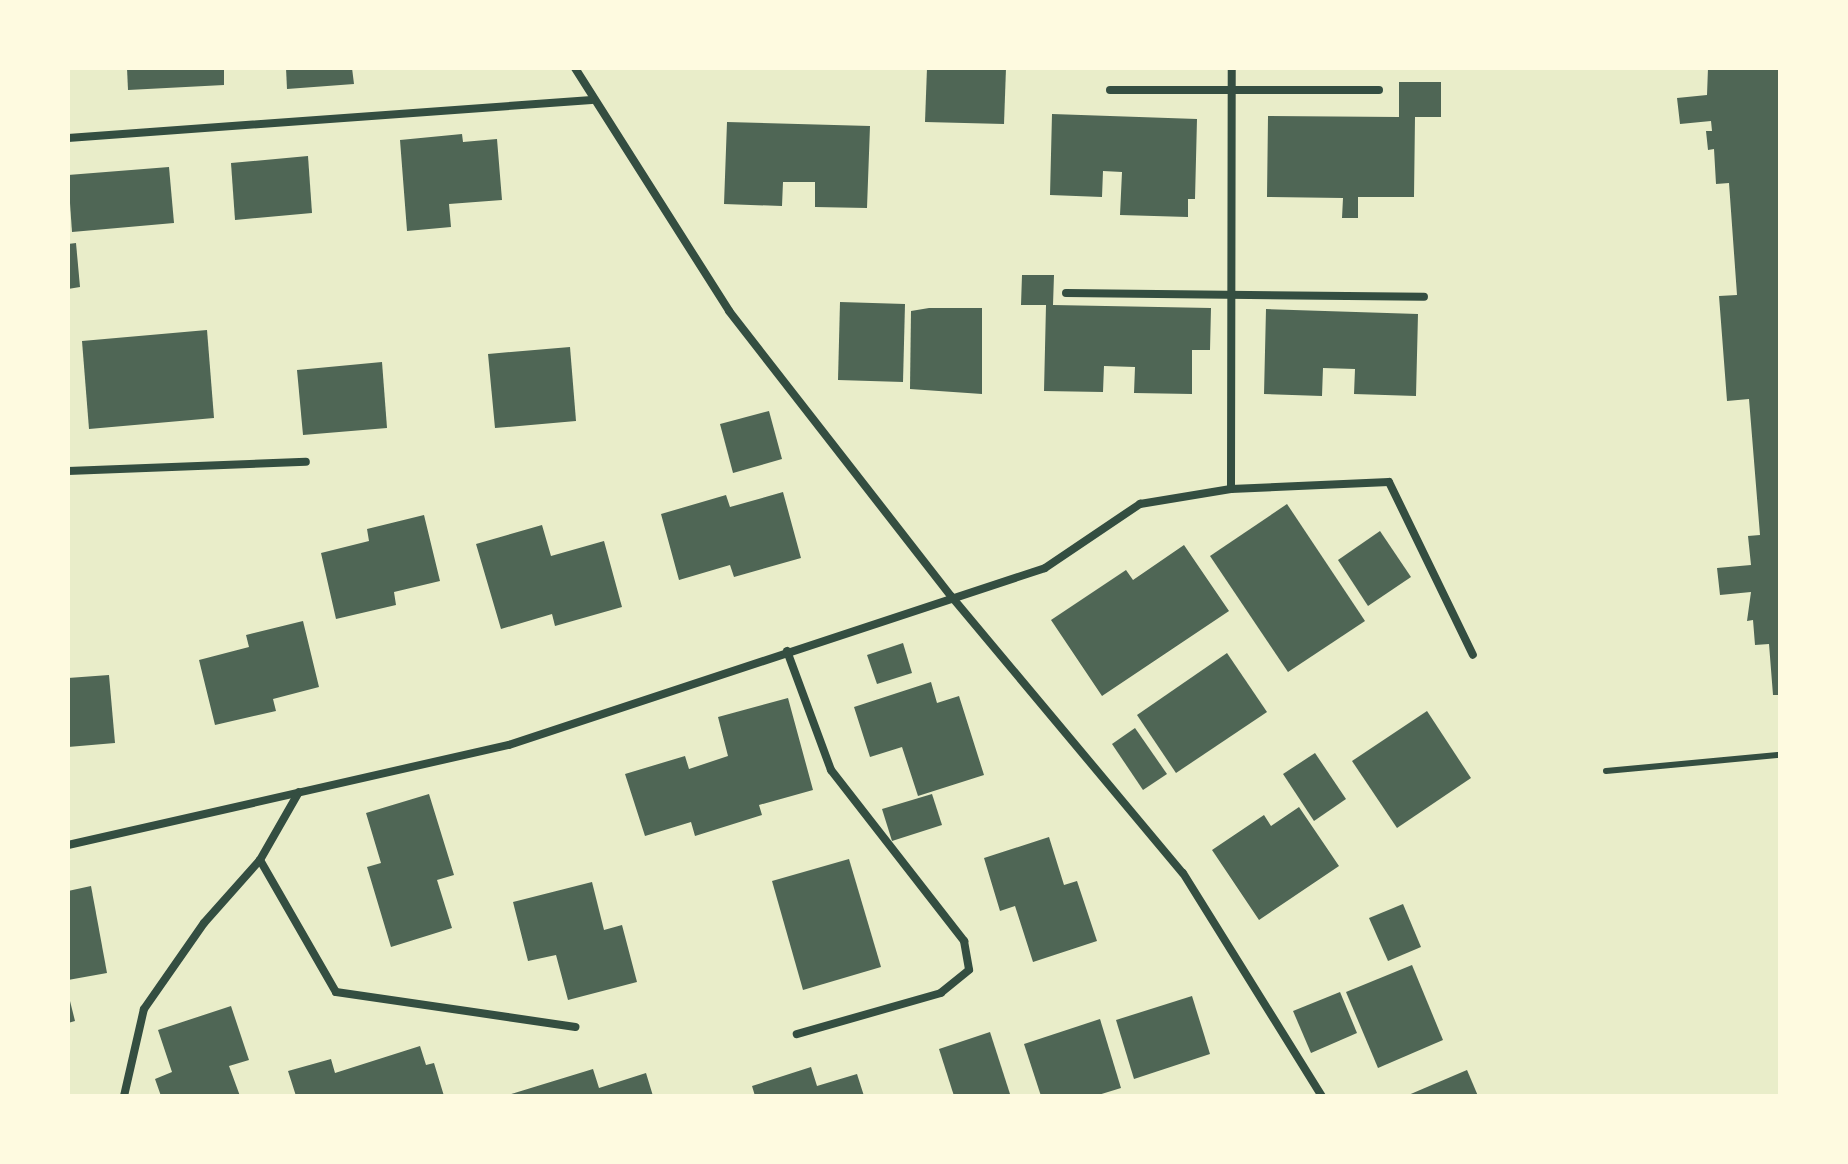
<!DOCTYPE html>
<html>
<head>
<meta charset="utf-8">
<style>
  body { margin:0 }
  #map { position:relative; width:1848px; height:1164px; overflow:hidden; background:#e9edc9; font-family:"Nunito Sans",sans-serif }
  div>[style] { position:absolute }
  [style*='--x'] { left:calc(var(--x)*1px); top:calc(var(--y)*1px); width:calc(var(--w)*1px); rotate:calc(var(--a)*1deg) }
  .building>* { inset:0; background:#4f6655 }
  .service>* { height:6px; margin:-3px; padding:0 3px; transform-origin:3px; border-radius:3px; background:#344e41 }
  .minor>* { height:8px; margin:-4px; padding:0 4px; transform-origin:4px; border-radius:4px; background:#344e41 }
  span { translate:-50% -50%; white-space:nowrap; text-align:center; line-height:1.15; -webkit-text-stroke:6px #fefae0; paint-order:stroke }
  .frame { position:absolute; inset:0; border:70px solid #fefae0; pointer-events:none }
</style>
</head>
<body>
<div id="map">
  <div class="building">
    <div style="clip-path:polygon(127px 68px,224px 68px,224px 85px,128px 90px)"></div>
    <div style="clip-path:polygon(286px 68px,352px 68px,354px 84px,287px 89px)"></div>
    <div style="clip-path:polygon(927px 68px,1006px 68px,1004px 124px,925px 122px)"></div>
    <div style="clip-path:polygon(1780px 68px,1780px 695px,1773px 695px,1769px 644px,1755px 645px,1753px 620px,1747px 621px,1751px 592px,1720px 595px,1717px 568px,1751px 565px,1748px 536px,1760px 535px,1749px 399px,1727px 401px,1719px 296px,1737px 295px,1729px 183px,1716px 184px,1714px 149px,1708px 150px,1706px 131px,1712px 131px,1711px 121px,1680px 124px,1677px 98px,1707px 95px,1708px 68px)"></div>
    <div style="clip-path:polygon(1399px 82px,1441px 82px,1441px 117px,1415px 117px,1414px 197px,1358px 197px,1358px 218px,1342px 218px,1343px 198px,1267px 197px,1268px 116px,1399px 117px)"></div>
    <div style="clip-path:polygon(1052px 114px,1197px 119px,1195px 199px,1188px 199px,1188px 217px,1120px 215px,1122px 172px,1103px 171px,1102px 197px,1050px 195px)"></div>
    <div style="clip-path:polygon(727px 122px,870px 126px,867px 208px,815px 207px,815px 182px,783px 182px,782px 206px,724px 204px)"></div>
    <div style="clip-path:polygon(462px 134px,463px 142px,497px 139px,502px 200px,449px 204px,451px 227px,407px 231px,400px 140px)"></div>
    <div style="clip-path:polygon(308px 156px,312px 213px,235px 220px,231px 163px)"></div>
    <div style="clip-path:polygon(169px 167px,174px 223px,72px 232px,68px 175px)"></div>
    <div style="clip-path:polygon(76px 243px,80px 287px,68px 289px,68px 244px)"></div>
    <div style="clip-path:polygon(1022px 275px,1054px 275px,1053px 305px,1211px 308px,1210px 350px,1192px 350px,1192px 394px,1134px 393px,1135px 367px,1104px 366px,1103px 392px,1044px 391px,1046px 305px,1021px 305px)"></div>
    <div style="clip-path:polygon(840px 302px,905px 304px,903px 382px,838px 380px)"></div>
    <div style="clip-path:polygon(929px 308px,982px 308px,982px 394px,910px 389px,911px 311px)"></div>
    <div style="clip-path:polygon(1266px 309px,1418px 314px,1416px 396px,1354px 394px,1355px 369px,1323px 368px,1322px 396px,1264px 394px)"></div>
    <div style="clip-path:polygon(207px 330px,214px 418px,89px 429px,82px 341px)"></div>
    <div style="clip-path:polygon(570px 347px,576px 421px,495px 428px,488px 354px)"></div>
    <div style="clip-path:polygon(382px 362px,387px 428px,303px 435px,297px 370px)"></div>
    <div style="clip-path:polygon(769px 411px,782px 459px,733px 473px,720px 424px)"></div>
    <div style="clip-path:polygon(783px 492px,801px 558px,734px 577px,730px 565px,679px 580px,661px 514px,726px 495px,730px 507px)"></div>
    <div style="clip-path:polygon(1287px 504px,1365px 621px,1288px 672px,1210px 556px)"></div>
    <div style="clip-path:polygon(424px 515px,440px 581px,394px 592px,396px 605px,336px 619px,321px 553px,369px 541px,367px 529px)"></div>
    <div style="clip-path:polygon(542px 525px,551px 556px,604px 541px,622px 607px,555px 626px,552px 614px,501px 629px,476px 544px)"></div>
    <div style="clip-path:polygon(1380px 531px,1411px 577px,1368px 606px,1338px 560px)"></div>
    <div style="clip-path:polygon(1184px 545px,1229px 611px,1102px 696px,1051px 620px,1126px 570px,1133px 580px)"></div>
    <div style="clip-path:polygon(303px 621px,319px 687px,273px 699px,276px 711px,215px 725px,199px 660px,249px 647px,246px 635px)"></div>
    <div style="clip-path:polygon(903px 643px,912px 673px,877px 684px,867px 655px)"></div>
    <div style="clip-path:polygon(1227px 653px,1267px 712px,1176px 773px,1137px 715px)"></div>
    <div style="clip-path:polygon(109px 675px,115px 743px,68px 747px,68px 678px)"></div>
    <div style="clip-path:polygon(931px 682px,937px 703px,959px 696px,984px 775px,918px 796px,902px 747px,870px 757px,854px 707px)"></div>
    <div style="clip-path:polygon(788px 698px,813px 790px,759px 805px,762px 815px,695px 836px,691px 822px,645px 836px,625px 774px,685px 756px,689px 769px,728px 756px,718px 717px)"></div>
    <div style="clip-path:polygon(1427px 711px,1471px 778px,1397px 828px,1352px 761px)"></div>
    <div style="clip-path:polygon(1135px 728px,1167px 774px,1143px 790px,1112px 744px)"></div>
    <div style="clip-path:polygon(1315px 753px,1346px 799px,1314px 821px,1283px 774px)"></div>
    <div style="clip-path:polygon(429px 794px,454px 875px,437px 880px,452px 928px,391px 947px,367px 867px,381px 863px,366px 813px)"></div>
    <div style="clip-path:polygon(932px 794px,942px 825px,892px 841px,882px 809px)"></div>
    <div style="clip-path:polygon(1299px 807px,1339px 866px,1259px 920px,1212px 850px,1264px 815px,1271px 826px)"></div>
    <div style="clip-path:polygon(1049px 837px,1064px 885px,1077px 881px,1097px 941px,1033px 962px,1015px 906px,1000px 911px,984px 858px)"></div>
    <div style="clip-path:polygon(849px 859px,881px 967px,803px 990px,772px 881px)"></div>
    <div style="clip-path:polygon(592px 882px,604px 930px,622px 925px,637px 982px,568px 1000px,556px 955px,528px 961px,513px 902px)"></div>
    <div style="clip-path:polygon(91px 886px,107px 973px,68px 980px,68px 891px)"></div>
    <div style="clip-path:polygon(1403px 904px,1421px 947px,1388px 961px,1369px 918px)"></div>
    <div style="clip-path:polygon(1412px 965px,1443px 1040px,1378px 1068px,1346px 992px)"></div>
    <div style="clip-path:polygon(1340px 992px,1357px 1033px,1311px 1053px,1293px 1011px)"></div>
    <div style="clip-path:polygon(68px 993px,75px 1021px,68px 1023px)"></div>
    <div style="clip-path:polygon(1192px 996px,1210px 1054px,1134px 1079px,1116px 1020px)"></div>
    <div style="clip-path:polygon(231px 1006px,249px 1060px,229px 1066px,240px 1096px,161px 1096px,155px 1079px,172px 1072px,158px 1030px)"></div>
    <div style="clip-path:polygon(1100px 1019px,1121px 1088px,1095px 1096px,1041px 1096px,1024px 1044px)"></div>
    <div style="clip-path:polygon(990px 1032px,1010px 1094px,954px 1096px,939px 1049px)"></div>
    <div style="clip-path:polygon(420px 1046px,426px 1065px,434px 1063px,444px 1096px,296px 1096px,288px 1071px,331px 1059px,335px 1073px)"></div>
    <div style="clip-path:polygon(811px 1067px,817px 1086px,857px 1074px,864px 1096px,755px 1096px,752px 1086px)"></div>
    <div style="clip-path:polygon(593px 1069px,599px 1088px,646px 1073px,653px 1096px,505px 1096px)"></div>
    <div style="clip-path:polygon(1467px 1070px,1478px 1096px,1406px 1096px)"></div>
  </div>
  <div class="service">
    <div style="--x:1606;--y:771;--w:175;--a:-5.3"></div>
  </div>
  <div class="minor">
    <div style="--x:575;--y:68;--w:288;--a:57.6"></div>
    <div style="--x:729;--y:311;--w:361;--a:52.1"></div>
    <div style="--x:951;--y:596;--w:361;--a:50.1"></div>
    <div style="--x:1183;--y:873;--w:263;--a:58.1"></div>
    <div style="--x:1110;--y:90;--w:269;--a:0"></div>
    <div style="--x:68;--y:138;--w:525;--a:-4.15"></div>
    <div style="--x:1066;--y:293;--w:358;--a:0.6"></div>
    <div style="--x:68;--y:471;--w:238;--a:-2.2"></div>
    <div style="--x:1231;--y:489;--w:421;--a:-89.9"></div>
    <div style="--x:787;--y:651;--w:127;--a:69.7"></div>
    <div style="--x:831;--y:770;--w:217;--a:52.1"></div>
    <div style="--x:964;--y:941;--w:29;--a:80"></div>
    <div style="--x:969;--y:970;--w:36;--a:141"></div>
    <div style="--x:941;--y:993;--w:150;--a:164.1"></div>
    <div style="--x:68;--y:845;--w:452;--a:-12.8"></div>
    <div style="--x:509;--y:745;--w:564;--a:-18.27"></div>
    <div style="--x:1045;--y:568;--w:115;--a:-34"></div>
    <div style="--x:1140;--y:504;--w:92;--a:-9.4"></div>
    <div style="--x:1231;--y:489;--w:158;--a:-2.5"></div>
    <div style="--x:1389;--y:482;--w:192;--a:64.1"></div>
    <div style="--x:260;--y:860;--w:152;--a:60.1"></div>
    <div style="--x:336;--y:992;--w:242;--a:8.3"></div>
    <div style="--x:124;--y:1096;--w:89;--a:-77.1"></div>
    <div style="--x:144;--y:1009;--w:105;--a:-55.1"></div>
    <div style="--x:204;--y:923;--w:84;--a:-48.4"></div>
    <div style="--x:260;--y:860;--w:78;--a:-60.2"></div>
  </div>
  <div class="frame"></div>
</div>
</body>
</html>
